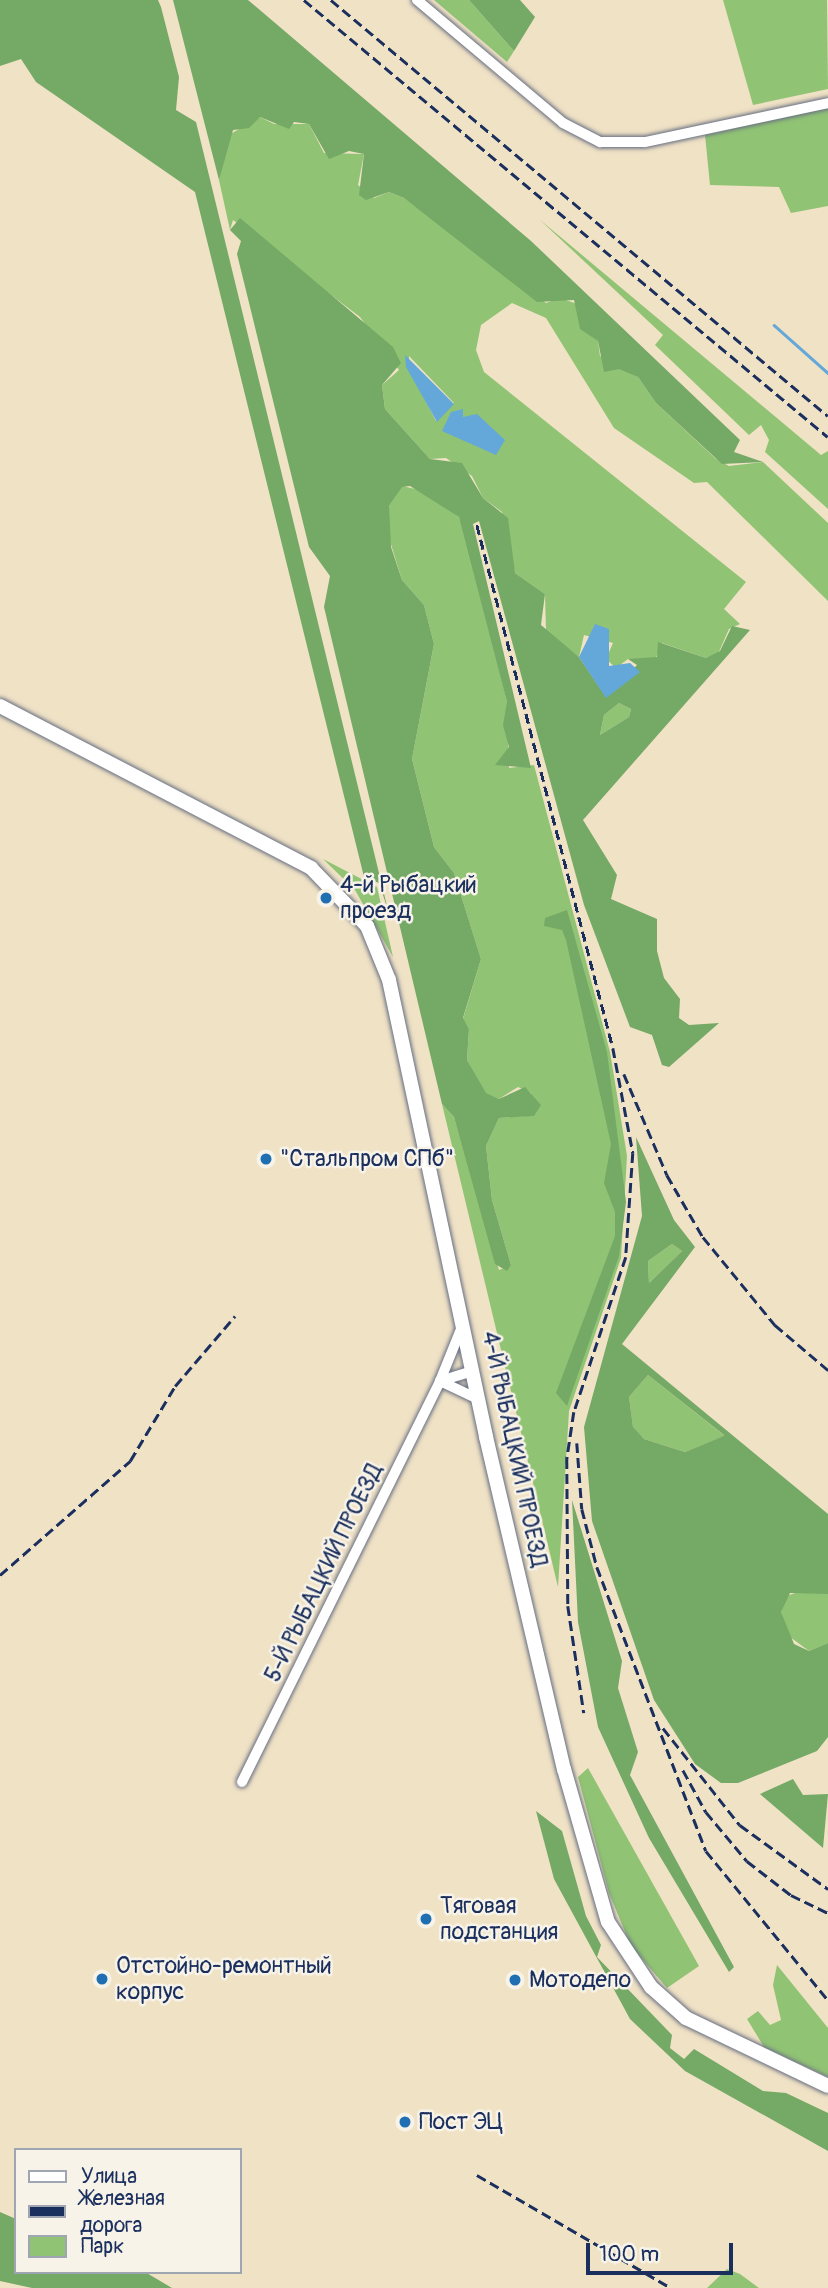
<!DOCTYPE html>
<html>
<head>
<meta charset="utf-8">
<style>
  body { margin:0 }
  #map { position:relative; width:828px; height:2288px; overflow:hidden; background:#f0e2c5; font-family:Pangolin,sans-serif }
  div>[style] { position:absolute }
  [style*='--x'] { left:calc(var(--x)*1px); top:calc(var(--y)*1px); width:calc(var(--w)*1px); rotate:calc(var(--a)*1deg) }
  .green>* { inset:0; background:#91c374 }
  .forest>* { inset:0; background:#74a966 }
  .water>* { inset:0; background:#63a8d9 }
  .stream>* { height:2.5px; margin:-1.25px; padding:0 1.25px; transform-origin:1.25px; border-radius:1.25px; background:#63a8d9 }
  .roads { filter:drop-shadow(0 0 2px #666e82) drop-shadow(0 0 2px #666e82) }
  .street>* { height:10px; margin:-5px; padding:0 5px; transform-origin:5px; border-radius:5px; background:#fff }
  .secondary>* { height:14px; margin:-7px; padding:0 7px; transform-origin:7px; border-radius:7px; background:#fff }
  .rail>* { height:2.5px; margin-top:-1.25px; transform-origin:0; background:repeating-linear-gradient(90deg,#1b2f5e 0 10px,transparent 0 15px) }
  .dots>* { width:19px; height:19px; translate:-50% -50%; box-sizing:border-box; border:4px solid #f7f3e8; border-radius:50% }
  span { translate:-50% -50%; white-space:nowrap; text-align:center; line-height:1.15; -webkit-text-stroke:5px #f7f3e8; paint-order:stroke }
  .poi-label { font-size:23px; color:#1b2f5e }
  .left { translate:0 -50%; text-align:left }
  .street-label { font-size:23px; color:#1b2f5e }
  .legend { position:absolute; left:14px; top:2148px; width:228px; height:126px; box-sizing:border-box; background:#f7f3e8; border:2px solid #9fa5b1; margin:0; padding:9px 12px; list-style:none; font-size:21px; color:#1b2f5e }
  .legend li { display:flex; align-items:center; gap:14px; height:35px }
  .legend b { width:35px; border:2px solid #9fa5b1 }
  .scale { position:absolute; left:586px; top:2243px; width:147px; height:32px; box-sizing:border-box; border:4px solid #1b2f5e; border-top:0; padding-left:9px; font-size:21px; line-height:24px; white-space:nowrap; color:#1b2f5e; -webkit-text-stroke:5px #f7f3e8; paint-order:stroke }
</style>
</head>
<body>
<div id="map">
  <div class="green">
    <div style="clip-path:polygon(434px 0,469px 0,514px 51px,507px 62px)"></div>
    <div style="clip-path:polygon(723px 0,827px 0,828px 89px,753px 105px)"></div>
    <div style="clip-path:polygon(828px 108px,828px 206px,791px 213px,779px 187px,710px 185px,705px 135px)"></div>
    <div style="clip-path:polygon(evenodd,260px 117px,274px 124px,309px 124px,324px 153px,364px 154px,358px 185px,374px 198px,389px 192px,404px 198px,546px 303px,560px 298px,580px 305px,579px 321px,598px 341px,600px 356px,638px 377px,656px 403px,716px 459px,729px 466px,763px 462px,828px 523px,828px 601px,707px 482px,694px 483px,614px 428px,546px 318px,512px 303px,481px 325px,476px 350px,484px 372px,746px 582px,724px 609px,740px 624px,729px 629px,718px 654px,706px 658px,662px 643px,655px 660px,628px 659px,616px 668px,606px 659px,613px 643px,584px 635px,579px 657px,546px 631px,545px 594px,515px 573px,502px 512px,483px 498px,472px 476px,446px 458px,430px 459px,385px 409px,382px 385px,399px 370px,360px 317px,233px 220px,230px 230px,219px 180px,227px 136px,260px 117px,409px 356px,454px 403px,436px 421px,409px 369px,409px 356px)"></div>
    <div style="clip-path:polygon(539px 219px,821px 455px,828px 451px,828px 509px,765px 452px,769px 440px,761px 425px,749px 435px,655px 345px,663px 335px)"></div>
    <div style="clip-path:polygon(402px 486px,424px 491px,459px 517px,472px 553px,507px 702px,509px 768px,534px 765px,610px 1052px,627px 1156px,621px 1258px,569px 1411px,558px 1587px,442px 1104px,454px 1117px,499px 1270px,511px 1265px,492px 1200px,486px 1146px,499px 1118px,526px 1116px,531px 1093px,518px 1087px,499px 1099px,485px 1093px,467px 1060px,469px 1029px,463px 1019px,481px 959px,454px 873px,434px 847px,412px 759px,434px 644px,424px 605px,402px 580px,389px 538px,389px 506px)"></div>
    <div style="clip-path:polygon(619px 703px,631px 709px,629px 717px,600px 735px,604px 715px)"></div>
    <div style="clip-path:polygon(323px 859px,377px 887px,393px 957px,355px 890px)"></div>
    <div style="clip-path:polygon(672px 1244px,682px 1251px,649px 1283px,648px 1261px)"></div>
    <div style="clip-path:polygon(648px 1375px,725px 1436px,685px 1452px,644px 1439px,633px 1428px,629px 1397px)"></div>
    <div style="clip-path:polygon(805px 1590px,828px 1594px,828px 1643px,809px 1651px,786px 1634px,781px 1612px,783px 1597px)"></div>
    <div style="clip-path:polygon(588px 1768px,699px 1966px,667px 1988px,631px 1946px,609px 1893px,578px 1777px)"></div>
    <div style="clip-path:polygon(777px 1965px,828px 2028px,828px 2077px,764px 2047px,747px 2019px,758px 2011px,770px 2025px,781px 2020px,773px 1985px)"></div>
    <div style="clip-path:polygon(727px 2269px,740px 2274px,759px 2288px,707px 2288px)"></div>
  </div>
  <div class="forest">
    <div style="clip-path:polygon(0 0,158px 0,161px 7px,179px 77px,176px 110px,196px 122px,388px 910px,379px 883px,364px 877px,195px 192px,36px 82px,21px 59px,0 66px)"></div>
    <div style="clip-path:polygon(173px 0,248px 0,531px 241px,740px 440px,734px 452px,763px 462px,722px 464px,656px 403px,638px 377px,619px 369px,604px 372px,598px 341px,580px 329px,574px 300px,537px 302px,404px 198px,389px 192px,366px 200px,359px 195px,364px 154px,349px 151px,329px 159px,309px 124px,294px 122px,289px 129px,260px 117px,249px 128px,233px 130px,219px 180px)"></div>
    <div style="clip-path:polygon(469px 0,520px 0,535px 17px,514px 51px)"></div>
    <div style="clip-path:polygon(evenodd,240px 218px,393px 347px,401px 363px,382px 385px,385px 409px,430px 459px,462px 463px,483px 498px,508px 518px,515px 573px,545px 594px,541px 625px,579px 657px,606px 697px,637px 665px,628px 659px,657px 657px,658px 642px,706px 658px,720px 651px,732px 626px,750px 630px,583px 820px,617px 875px,611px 899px,657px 919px,657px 951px,664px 978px,680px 999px,679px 1018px,689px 1025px,719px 1023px,669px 1067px,662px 1065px,652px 1035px,630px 1027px,584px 905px,479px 521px,473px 524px,531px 768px,495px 765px,509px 747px,503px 725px,507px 702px,459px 517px,410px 486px,402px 487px,389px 506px,391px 547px,402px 580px,424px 605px,434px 644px,412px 759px,434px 847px,454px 873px,481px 959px,463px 1018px,469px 1029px,467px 1060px,486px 1093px,499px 1099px,525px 1087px,541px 1105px,534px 1116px,499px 1118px,486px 1146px,492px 1200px,511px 1265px,507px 1271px,495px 1264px,454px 1117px,442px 1104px,324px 607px,330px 576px,309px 547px,237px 254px,241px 241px,230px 230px,240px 218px,619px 703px,631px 709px,629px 717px,600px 735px,604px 715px,619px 703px)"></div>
    <div style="clip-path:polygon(567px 910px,607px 1052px,626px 1202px,619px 1256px,567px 1406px,556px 1393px,615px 1236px,615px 1212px,604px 1183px,611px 1144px,566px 940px,562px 930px,544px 926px,545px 918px)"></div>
    <div style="clip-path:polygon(evenodd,636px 1137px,674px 1220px,695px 1247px,622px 1344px,828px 1514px,828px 1594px,790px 1593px,781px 1612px,794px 1644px,809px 1651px,828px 1643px,828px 1737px,817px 1751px,738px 1783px,721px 1783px,695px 1764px,654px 1700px,592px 1521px,584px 1427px,642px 1216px,636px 1137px,672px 1244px,682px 1251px,649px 1283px,648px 1261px,672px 1244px,636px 1137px,648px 1375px,724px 1435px,724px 1436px,685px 1452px,644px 1439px,633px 1427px,629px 1397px,648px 1375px)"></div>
    <div style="clip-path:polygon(572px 1500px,622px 1661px,618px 1688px,638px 1752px,630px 1775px,734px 1967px,729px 1972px,649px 1838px,598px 1727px,578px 1622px)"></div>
    <div style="clip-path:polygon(793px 1779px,803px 1795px,828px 1794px,823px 1848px,760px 1794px)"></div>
    <div style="clip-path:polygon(536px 1811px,562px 1831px,586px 1916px,601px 1945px,597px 1957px,672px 2035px,670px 2048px,684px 2059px,694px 2049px,763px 2091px,786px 2093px,828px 2113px,828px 2151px,685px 2071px,630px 2019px,554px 1879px)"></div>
    <div style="clip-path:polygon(0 2212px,16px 2219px,16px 2272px,145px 2272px,172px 2288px,32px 2288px,0 2281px)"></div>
  </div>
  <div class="water">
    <div style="clip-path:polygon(405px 355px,454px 404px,437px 422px,406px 367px)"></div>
    <div style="clip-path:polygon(463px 409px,463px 417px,477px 414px,505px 440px,496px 455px,442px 431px,451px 412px)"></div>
    <div style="clip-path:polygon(595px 624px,609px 629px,609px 666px,630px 663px,640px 672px,606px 698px,579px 657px)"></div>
  </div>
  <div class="stream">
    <div style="--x:774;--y:325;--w:72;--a:41.6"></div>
  </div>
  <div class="roads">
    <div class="street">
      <div style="--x:417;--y:0;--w:191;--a:40.1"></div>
      <div style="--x:563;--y:123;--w:42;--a:27.2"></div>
      <div style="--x:600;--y:142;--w:45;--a:0"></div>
      <div style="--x:645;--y:142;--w:187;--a:-12"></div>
      <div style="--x:463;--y:1324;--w:61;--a:112"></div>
      <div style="--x:440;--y:1381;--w:42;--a:25.3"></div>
      <div style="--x:242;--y:1782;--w:447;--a:-63.7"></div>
      <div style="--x:440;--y:1381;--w:34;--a:-17"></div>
    </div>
    <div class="secondary">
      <div style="--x:0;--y:706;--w:351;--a:27.5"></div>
      <div style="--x:311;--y:868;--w:81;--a:46"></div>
      <div style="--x:367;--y:926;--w:58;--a:67.8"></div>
      <div style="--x:389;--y:980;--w:467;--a:78"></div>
      <div style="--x:486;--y:1437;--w:341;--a:76.8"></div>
      <div style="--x:564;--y:1769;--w:159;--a:74"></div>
      <div style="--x:608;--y:1922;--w:78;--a:56.5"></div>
      <div style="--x:651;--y:1987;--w:47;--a:41.5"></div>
      <div style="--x:686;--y:2018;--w:157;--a:25.6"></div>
    </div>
  </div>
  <div class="rail">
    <div style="--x:304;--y:0;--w:682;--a:39.83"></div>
    <div style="--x:331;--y:0;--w:648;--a:39.93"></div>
    <div style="--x:477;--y:525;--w:540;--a:75.42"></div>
    <div style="--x:613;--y:1048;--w:107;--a:79.2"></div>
    <div style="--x:633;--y:1153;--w:104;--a:93.9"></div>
    <div style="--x:626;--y:1257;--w:163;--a:108.5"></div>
    <div style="--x:574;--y:1412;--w:48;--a:98.5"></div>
    <div style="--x:567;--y:1459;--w:147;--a:89.6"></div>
    <div style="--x:568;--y:1606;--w:108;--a:81.5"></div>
    <div style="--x:624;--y:1074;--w:110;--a:66.9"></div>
    <div style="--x:667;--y:1175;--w:72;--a:59.9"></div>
    <div style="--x:703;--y:1237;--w:114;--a:50.7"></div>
    <div style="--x:775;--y:1325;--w:70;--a:40.3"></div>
    <div style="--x:577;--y:1443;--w:66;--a:85.7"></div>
    <div style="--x:582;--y:1509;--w:60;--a:75.5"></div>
    <div style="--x:597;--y:1567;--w:304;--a:69"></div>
    <div style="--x:706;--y:1851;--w:193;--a:50.7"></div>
    <div style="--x:0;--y:1575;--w:173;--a:-41.2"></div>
    <div style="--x:130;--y:1461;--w:87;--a:-59"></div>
    <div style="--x:175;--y:1386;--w:92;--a:-49.4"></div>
    <div style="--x:663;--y:1728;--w:124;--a:51.6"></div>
    <div style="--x:740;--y:1825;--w:109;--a:36"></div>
    <div style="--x:683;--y:1770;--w:48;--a:61.3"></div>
    <div style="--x:706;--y:1812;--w:64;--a:50.1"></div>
    <div style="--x:747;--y:1861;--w:56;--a:37.7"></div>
    <div style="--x:791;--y:1895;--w:41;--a:25.9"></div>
    <div style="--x:477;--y:2175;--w:225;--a:30.2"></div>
  </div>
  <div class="dots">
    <div style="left:326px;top:898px;background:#1f6fb2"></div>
    <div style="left:266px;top:1159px;background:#1f6fb2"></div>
    <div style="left:426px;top:1919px;background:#1f6fb2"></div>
    <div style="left:102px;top:1979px;background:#1f6fb2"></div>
    <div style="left:515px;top:1980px;background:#1f6fb2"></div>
    <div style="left:405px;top:2122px;background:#1f6fb2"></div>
  </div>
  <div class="poi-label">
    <span class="left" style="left:340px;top:898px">4-й Рыбацкий<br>проезд</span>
    <span class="left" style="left:280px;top:1159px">"Стальпром СПб"</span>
    <span class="left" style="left:440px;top:1919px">Тяговая<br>подстанция</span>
    <span class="left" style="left:116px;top:1979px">Отстойно-ремонтный<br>корпус</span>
    <span class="left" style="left:529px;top:1980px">Мотодепо</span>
    <span class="left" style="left:419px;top:2122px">Пост ЭЦ</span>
  </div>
  <div class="street-label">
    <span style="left:514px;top:1449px;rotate:78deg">4-Й РЫБАЦКИЙ ПРОЕЗД</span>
    <span style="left:324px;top:1573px;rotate:-64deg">5-Й РЫБАЦКИЙ ПРОЕЗД</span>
  </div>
  <ul class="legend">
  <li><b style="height:9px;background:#fff"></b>Улица</li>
  <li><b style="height:9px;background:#1b2f5e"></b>Железная дорога</li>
  <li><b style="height:19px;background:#91c374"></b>Парк</li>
  </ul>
  <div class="scale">100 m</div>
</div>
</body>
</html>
